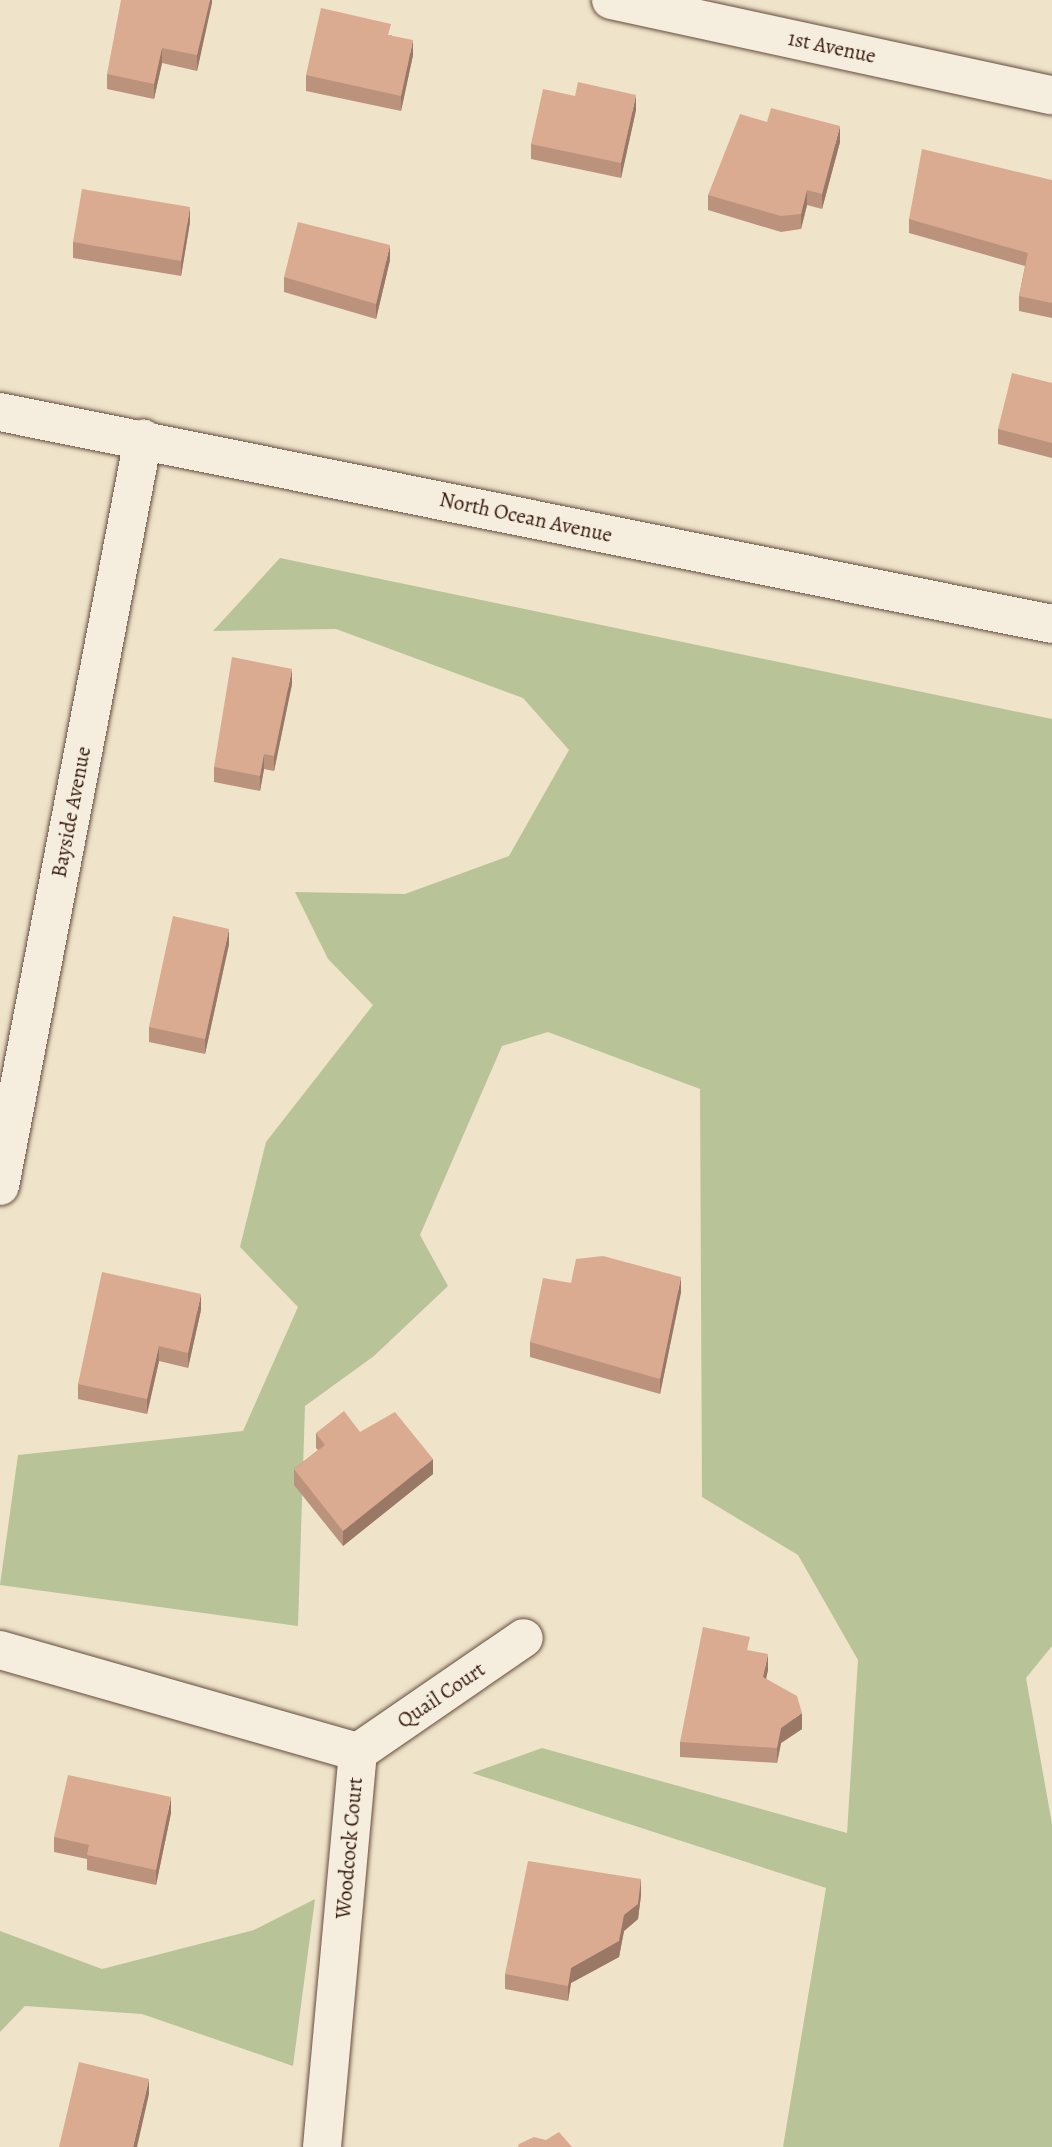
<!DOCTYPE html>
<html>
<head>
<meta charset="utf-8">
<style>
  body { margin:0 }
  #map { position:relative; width:1052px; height:2147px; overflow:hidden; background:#efe3ca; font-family:Alegreya,serif }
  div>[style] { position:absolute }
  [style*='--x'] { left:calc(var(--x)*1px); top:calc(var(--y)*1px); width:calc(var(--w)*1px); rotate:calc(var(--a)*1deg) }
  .green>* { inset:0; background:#b8c498 }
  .roads { filter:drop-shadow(0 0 2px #654c3c) drop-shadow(0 0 2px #654c3c) }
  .minor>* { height:38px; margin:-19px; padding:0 19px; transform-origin:19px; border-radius:19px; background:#f5eddd }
  .secondary>* { height:38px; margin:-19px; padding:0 19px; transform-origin:19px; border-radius:19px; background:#f5eddd }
  .wall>* { inset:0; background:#bb937d }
  .shaded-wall>* { inset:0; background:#997866 }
  .building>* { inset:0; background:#daab91 }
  span { translate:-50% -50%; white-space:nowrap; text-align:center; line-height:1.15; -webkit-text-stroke:7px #f5eddd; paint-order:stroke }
  .street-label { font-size:21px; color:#371a0d }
</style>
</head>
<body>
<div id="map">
  <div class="green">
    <div style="clip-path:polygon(280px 558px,1052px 719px,1052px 1646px,1026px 1678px,1052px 1824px,1052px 2147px,783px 2147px,826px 1888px,472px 1773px,542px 1748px,847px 1833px,858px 1660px,798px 1555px,702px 1497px,700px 1089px,548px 1032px,502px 1046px,420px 1235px,448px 1286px,374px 1356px,305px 1406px,298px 1626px,0 1585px,18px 1455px,243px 1431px,298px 1307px,240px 1247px,266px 1142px,373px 1005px,328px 959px,295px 892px,405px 894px,509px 856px,569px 750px,523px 698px,336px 629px,213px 631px)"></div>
    <div style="clip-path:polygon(315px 1899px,293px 2066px,142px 2014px,25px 2006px,0 2032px,0 1931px,102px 1969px,254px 1930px)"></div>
  </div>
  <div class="roads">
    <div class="minor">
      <div style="--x:611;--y:0;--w:451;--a:12.2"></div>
      <div style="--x:0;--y:1186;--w:761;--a:-79.16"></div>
      <div style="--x:0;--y:1650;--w:372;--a:15.9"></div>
      <div style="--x:358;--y:1752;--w:201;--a:-34.5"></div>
      <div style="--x:322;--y:2147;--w:397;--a:-84.8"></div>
    </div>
    <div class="secondary">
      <div style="--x:0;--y:412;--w:1073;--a:11.39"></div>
    </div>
  </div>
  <div class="wall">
    <div style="clip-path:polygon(212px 0,197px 71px,162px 63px,154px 99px,107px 89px,107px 74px)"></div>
    <div style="clip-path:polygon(391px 35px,413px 55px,401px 111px,306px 91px,306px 75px)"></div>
    <div style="clip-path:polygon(636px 110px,621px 178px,531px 159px,531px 144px)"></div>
    <div style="clip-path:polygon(840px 142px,822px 209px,807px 205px,801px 229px,781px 232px,708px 210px,708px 195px)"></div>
    <div style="clip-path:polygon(1052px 180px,1052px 318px,1019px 311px,1019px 296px,1025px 266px,909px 233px,909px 219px)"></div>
    <div style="clip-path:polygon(190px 222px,181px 276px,73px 258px,73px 242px)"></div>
    <div style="clip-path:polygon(390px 260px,376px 319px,284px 292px,284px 277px)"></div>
    <div style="clip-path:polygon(1052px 383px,1052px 458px,998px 444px,998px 429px)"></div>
    <div style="clip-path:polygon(292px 684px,274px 771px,264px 769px,260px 791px,214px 782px,214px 767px)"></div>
    <div style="clip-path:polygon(229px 944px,205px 1054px,149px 1042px,149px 1027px)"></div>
    <div style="clip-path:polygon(571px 1283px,681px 1292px,660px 1394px,530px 1357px,530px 1342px)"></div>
    <div style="clip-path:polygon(201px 1310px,188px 1368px,159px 1361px,147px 1414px,78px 1399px,78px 1384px)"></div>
    <div style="clip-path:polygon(360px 1432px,433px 1474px,343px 1546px,294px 1485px,294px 1469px,318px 1450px,316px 1448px,316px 1433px)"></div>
    <div style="clip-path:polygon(750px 1651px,768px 1670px,766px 1678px,802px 1729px,781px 1743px,777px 1763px,680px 1757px,680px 1742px)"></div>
    <div style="clip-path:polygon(171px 1813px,156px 1885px,87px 1870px,87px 1859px,54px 1852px,54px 1837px)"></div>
    <div style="clip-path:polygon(641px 1895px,638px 1919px,624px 1931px,619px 1957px,571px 1983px,568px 2001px,505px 1989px,505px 1974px)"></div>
  </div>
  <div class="shaded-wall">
    <div style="clip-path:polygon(210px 0,212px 0,212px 3px,197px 71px,197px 55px)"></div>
    <div style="clip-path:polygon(413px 40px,413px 55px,401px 111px,401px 96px)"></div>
    <div style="clip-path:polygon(162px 48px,162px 63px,154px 99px,154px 84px)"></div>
    <div style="clip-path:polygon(636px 95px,636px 110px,621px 178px,621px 163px)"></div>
    <div style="clip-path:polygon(840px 126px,840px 142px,822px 209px,822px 194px)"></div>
    <div style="clip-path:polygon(807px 190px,807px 205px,801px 229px,801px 214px)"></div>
    <div style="clip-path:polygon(190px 207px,190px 222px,181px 276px,181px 261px)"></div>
    <div style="clip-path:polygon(390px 245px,390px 260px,376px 319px,376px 304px)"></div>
    <div style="clip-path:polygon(292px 669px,292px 684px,274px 771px,274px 756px)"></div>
    <div style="clip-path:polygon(264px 754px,264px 769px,260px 791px,260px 776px)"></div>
    <div style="clip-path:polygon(229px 929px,229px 944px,205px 1054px,205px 1039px)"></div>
    <div style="clip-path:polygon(681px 1277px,681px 1292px,660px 1394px,660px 1379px)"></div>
    <div style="clip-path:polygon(201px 1294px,201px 1310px,188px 1368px,188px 1353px)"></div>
    <div style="clip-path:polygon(159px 1346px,159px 1361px,147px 1414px,147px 1399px)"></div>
    <div style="clip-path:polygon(433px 1459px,433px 1474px,343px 1546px,343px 1531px)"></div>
    <div style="clip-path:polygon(768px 1654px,768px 1670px,763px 1692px,763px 1677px)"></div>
    <div style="clip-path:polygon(802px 1713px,802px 1729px,781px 1743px,777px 1763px,777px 1748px,781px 1728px)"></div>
    <div style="clip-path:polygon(171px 1797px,171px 1813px,156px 1885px,156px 1870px)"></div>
    <div style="clip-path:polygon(641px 1879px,641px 1895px,638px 1919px,624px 1931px,619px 1957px,571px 1983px,568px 2001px,568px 1986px,571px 1968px,624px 1915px)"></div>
    <div style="clip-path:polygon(149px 2079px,149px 2094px,137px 2147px,133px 2147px)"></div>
  </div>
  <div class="building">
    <div style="clip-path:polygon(121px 0,210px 0,197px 55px,162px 48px,154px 84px,107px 74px)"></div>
    <div style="clip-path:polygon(321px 8px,391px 24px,388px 35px,413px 40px,401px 96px,306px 75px)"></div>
    <div style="clip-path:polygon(578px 82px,636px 95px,621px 163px,531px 144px,543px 89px,575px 96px)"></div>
    <div style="clip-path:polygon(771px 108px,840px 126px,822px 194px,807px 190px,801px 214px,781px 216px,708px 195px,740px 114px,767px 122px)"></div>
    <div style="clip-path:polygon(922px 149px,1052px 180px,1052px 303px,1019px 296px,1028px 253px,909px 219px)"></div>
    <div style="clip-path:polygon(82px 189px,190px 207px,181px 261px,73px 242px)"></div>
    <div style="clip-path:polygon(298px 222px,390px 245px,376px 304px,284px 277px)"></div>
    <div style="clip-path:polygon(1012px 373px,1052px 383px,1052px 443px,998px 429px)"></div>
    <div style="clip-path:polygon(232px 657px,292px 669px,274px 756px,264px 754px,260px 776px,214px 767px)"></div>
    <div style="clip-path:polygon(173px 916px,229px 929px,205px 1039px,149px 1027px)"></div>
    <div style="clip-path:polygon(603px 1256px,681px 1277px,660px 1379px,530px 1342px,543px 1278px,571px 1283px,576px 1259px)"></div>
    <div style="clip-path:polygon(102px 1272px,201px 1294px,188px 1353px,159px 1346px,147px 1399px,78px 1384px)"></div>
    <div style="clip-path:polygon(344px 1411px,360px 1432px,395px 1412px,433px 1459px,343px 1531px,294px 1469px,325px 1445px,316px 1433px)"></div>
    <div style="clip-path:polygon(703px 1627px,750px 1637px,747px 1650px,768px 1654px,763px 1677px,797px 1696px,802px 1713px,781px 1728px,777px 1748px,680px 1742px)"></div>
    <div style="clip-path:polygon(68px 1775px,171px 1797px,156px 1870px,87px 1855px,89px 1845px,54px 1837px)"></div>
    <div style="clip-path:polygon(528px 1861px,641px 1879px,638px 1904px,624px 1915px,619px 1941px,571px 1968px,568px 1986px,505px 1974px)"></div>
    <div style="clip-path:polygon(79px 2062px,149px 2079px,133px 2147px,59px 2147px)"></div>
    <div style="clip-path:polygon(559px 2132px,572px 2147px,518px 2147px,519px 2144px,534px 2137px,546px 2140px)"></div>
  </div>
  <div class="street-label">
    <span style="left:832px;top:47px;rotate:12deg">1st Avenue</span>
    <span style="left:526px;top:517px;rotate:12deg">North Ocean Avenue</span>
    <span style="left:71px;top:812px;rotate:-79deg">Bayside Avenue</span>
    <span style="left:441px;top:1695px;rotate:-34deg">Quail Court</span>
    <span style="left:349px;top:1848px;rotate:-85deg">Woodcock Court</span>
  </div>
</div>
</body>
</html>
